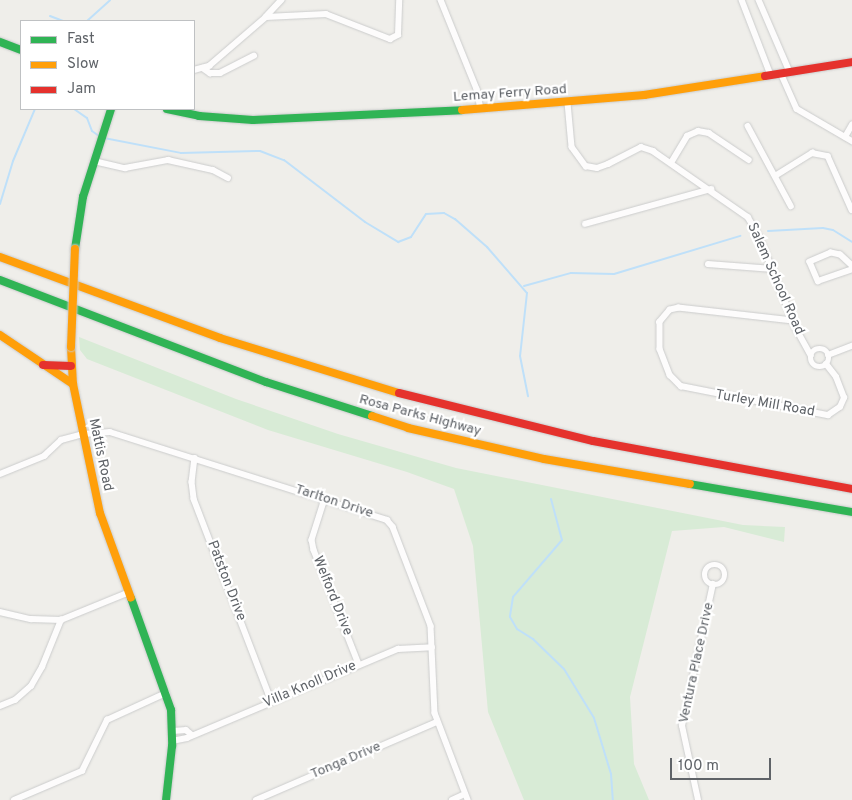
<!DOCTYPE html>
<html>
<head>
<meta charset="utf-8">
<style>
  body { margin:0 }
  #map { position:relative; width:852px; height:800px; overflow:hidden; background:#efeeea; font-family:Overpass,sans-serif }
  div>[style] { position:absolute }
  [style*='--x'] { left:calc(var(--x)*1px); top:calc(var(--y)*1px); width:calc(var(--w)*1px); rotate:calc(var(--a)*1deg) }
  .green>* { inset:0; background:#d8ebd6 }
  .stream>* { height:2px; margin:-1px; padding:0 1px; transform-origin:1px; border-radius:1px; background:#bfe0f9 }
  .roads { filter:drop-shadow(0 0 1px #cbcccc) drop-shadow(0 0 1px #cbcccc) }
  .street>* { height:5.5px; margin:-2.75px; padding:0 2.75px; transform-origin:2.75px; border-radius:2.75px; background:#fdfcfc }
  .street>.ring { margin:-2.75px; padding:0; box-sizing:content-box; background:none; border:5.5px solid #fdfcfc; border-radius:50% }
  .fast>* { height:8px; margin:-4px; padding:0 4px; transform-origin:4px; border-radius:4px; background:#30b455 }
  .slow>* { height:8px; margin:-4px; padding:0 4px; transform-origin:4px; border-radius:4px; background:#ff9f0a }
  .jam>* { height:8px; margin:-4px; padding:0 4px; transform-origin:4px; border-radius:4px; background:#e5322d }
  .bridges { filter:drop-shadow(0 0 1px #cacacb) drop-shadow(0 0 1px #cacacb) }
  .slow-bridge>* { height:8px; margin:-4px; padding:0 4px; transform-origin:4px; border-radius:4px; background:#ff9f0a }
  span { translate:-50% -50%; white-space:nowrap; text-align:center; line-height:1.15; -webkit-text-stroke:4.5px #fff; paint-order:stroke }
  .street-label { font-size:14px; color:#5f6368 }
  .legend { position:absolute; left:20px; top:20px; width:175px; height:90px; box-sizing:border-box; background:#fff; border:1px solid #bfc1c3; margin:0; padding:6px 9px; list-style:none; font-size:15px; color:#5f6368 }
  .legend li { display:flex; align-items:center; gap:10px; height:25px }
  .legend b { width:25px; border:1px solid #bfc1c3 }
  .scale { position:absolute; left:670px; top:758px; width:101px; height:22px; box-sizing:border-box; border:2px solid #5f6368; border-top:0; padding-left:6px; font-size:15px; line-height:18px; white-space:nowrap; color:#5f6368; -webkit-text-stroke:4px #fff; paint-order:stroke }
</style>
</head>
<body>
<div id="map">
  <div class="green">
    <div style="clip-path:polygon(79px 337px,236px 399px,338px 434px,456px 468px,743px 525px,785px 527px,784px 542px,724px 527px,672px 531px,630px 697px,634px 764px,649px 800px,524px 800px,488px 712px,473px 546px,454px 489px,407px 472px,268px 430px,87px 359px,80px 350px)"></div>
  </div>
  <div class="stream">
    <div style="--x:50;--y:16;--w:14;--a:21"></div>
    <div style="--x:87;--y:21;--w:31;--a:-42"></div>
    <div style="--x:74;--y:109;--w:16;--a:35"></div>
    <div style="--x:87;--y:118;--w:14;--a:69"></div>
    <div style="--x:92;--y:131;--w:9;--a:36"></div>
    <div style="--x:104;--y:138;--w:78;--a:11"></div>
    <div style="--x:181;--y:153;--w:79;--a:-1.5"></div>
    <div style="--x:260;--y:151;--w:26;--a:21"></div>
    <div style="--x:284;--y:160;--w:102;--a:37.4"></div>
    <div style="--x:365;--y:222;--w:39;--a:31"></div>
    <div style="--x:398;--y:242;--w:14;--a:-21"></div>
    <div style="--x:411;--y:237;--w:27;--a:-57"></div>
    <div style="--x:426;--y:214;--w:18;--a:-3"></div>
    <div style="--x:444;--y:213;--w:13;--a:29"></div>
    <div style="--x:455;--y:219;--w:43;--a:41.2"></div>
    <div style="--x:487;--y:247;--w:61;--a:49"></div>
    <div style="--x:527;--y:293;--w:63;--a:96.3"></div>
    <div style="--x:520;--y:356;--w:41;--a:78.7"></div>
    <div style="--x:0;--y:204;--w:45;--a:-73.2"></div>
    <div style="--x:13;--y:161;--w:56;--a:-67.1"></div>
    <div style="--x:768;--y:231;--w:55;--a:-3.1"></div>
    <div style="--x:823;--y:228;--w:10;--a:11"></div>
    <div style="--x:833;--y:230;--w:22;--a:32"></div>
    <div style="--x:524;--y:286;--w:49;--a:-15.5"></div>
    <div style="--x:571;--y:273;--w:43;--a:1.3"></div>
    <div style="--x:614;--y:274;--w:132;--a:-16.8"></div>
    <div style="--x:551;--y:499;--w:42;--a:75"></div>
    <div style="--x:562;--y:540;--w:75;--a:130.7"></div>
    <div style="--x:513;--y:597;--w:20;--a:99"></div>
    <div style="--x:510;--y:617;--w:14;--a:60"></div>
    <div style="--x:517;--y:629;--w:19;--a:32"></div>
    <div style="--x:533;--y:639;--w:43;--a:44.1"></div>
    <div style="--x:564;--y:669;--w:57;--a:58.5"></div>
    <div style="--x:594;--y:718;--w:59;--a:73.1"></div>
    <div style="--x:611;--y:774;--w:26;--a:86"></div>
  </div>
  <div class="roads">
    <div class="street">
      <div style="--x:282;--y:0;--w:23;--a:133"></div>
      <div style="--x:266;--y:17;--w:60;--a:-2.9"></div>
      <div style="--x:326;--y:14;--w:69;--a:21.3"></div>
      <div style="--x:390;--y:39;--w:9;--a:-27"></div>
      <div style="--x:398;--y:35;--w:35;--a:-88"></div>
      <div style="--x:441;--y:0;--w:96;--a:68"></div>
      <div style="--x:477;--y:89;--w:20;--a:79"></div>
      <div style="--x:742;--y:0;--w:80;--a:68.9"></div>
      <div style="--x:759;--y:0;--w:78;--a:66.7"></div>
      <div style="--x:203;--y:68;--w:9;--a:36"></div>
      <div style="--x:210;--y:73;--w:10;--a:0"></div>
      <div style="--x:220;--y:73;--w:38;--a:-27"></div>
      <div style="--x:194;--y:70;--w:16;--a:-15"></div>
      <div style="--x:209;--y:66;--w:75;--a:-40.7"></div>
      <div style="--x:781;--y:73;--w:39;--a:66"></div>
      <div style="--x:797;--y:109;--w:64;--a:30.2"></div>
      <div style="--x:568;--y:103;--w:44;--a:84.8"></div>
      <div style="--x:572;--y:147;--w:24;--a:54"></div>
      <div style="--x:586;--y:166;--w:11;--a:10"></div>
      <div style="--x:597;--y:168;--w:12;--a:-20"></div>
      <div style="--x:608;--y:164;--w:37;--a:-27"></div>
      <div style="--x:641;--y:147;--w:13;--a:18"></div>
      <div style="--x:653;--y:151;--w:116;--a:34.8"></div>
      <div style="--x:748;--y:217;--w:24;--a:60"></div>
      <div style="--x:760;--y:238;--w:97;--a:68.2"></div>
      <div style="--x:796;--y:328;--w:31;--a:61"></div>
      <div style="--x:748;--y:126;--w:91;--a:61.7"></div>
      <div style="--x:845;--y:137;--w:14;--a:-60"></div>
      <div style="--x:94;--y:161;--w:32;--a:13"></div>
      <div style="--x:125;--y:168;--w:44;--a:-10.5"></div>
      <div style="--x:168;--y:160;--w:46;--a:12.5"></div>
      <div style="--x:213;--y:170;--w:17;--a:28"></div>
      <div style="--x:671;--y:163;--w:31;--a:-59"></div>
      <div style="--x:687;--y:136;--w:12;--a:-24"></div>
      <div style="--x:698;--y:131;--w:11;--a:10"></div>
      <div style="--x:709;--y:133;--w:48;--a:34"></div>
      <div style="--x:775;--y:176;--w:44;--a:-31.9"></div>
      <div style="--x:812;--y:153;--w:16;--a:11"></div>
      <div style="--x:828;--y:156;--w:59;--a:66"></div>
      <div style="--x:585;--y:224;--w:131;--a:-15.5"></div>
      <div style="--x:708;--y:264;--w:65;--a:4.4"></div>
      <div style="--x:852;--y:266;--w:16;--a:-137"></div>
      <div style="--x:840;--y:255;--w:9;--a:-167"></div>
      <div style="--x:831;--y:253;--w:23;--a:157"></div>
      <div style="--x:810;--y:262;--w:21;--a:67"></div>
      <div style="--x:818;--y:281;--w:36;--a:-19"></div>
      <div style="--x:793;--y:321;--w:115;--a:-173.5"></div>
      <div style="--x:679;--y:308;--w:9;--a:167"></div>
      <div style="--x:670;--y:310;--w:16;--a:130"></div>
      <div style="--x:660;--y:322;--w:27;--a:90"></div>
      <div style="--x:660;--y:349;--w:28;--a:69"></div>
      <div style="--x:670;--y:375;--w:16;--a:45"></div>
      <div style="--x:681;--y:386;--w:150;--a:11.2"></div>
      <div style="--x:828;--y:415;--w:14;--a:-34"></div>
      <div style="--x:840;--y:407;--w:10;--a:-66"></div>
      <div style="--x:844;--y:398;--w:22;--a:-111"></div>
      <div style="--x:836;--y:377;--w:16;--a:-128"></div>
      <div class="ring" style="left:811px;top:349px;width:12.5px;height:12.5px"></div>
      <div style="--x:828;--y:355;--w:26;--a:-21"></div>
      <div style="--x:195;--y:458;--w:24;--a:97"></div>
      <div style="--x:192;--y:482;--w:17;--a:83"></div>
      <div style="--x:194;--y:499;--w:217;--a:69"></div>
      <div style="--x:0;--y:474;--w:48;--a:-22.2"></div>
      <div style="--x:44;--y:456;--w:23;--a:-43"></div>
      <div style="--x:61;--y:440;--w:23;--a:-15"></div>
      <div style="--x:83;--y:434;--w:27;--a:-4"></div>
      <div style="--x:110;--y:432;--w:291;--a:17.6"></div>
      <div style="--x:387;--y:520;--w:9;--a:49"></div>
      <div style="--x:393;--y:527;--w:106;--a:69"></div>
      <div style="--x:431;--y:626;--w:87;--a:87.4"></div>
      <div style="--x:435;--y:713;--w:93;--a:69.2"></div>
      <div style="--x:325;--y:499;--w:43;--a:107.6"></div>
      <div style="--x:312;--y:540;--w:10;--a:79"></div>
      <div style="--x:314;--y:550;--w:123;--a:68.5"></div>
      <div class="ring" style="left:705px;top:565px;width:14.5px;height:14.5px"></div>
      <div style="--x:0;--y:612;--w:32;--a:13"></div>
      <div style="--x:31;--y:619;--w:30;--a:2"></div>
      <div style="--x:61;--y:620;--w:71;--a:-22.2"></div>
      <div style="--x:0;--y:706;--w:16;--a:-22"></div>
      <div style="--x:15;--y:700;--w:21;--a:-41"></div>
      <div style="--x:31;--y:686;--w:22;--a:-60"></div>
      <div style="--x:42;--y:667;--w:51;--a:-68"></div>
      <div style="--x:173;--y:731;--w:13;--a:-4"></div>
      <div style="--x:186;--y:730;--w:6;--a:39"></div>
      <div style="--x:172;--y:741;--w:15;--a:-11"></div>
      <div style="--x:187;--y:738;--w:229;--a:-22.9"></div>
      <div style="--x:398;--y:649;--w:34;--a:-3"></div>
      <div style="--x:14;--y:800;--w:74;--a:-23.1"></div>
      <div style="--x:82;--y:771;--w:57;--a:-63.9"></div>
      <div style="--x:107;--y:720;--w:65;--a:-24.6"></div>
      <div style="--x:256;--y:800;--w:197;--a:-23.3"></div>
      <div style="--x:452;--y:800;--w:14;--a:-25"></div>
      <div style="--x:698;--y:800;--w:76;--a:-102.2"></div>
      <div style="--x:682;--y:726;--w:145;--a:-77.7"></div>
    </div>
    <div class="fast">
      <div style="--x:0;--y:42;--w:22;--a:21"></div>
      <div style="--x:167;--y:109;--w:33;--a:12"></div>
      <div style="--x:199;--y:116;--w:54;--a:4.2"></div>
      <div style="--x:253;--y:120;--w:209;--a:-2.7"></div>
      <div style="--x:75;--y:249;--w:53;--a:-81.3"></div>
      <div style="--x:83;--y:197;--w:92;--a:-72.3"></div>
      <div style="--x:0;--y:280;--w:285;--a:21"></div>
      <div style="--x:266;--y:382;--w:111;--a:17.8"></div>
      <div style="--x:690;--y:484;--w:164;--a:9.8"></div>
      <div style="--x:131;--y:598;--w:119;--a:70.3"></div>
      <div style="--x:171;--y:710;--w:36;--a:88"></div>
      <div style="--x:172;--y:746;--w:54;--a:96.3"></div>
    </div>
    <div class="slow">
      <div style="--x:462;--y:110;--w:183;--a:-4.7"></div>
      <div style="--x:644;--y:95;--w:122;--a:-8.9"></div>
      <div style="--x:0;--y:257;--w:234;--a:20.2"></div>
      <div style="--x:220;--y:338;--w:187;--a:17.1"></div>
      <div style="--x:0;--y:335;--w:88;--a:33.9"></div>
      <div style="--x:71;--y:347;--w:37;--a:87"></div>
      <div style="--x:73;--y:384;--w:132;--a:78.2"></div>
      <div style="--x:100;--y:513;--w:90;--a:70"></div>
      <div style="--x:372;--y:416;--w:38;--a:18"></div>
      <div style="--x:408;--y:428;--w:139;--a:12.8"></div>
      <div style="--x:544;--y:459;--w:148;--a:9.7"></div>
    </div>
    <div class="jam">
      <div style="--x:765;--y:76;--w:88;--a:-9.1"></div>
      <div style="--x:43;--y:365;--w:28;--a:2"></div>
      <div style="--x:399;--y:393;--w:200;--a:13.9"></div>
      <div style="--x:593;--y:441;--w:263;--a:10.5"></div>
    </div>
  </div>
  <div class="bridges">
    <div class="slow-bridge">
      <div style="--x:71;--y:347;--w:98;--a:-87.7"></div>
    </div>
  </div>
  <div class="street-label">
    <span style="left:510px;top:94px;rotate:-4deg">Lemay Ferry Road</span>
    <span style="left:775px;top:279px;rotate:66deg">Salem School Road</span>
    <span style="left:765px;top:404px;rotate:10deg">Turley Mill Road</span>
    <span style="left:420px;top:416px;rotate:15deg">Rosa Parks Highway</span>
    <span style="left:100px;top:455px;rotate:78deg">Mattis Road</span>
    <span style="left:334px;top:502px;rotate:18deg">Tarlton Drive</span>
    <span style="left:226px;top:581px;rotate:69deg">Patston Drive</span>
    <span style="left:332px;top:596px;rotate:68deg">Welford Drive</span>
    <span style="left:697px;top:663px;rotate:-78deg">Ventura Place Drive</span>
    <span style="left:310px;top:685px;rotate:-23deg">Villa Knoll Drive</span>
    <span style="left:346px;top:761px;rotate:-23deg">Tonga Drive</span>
  </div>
  <ul class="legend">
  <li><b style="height:6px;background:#30b455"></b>Fast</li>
  <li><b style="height:6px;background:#ff9f0a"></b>Slow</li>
  <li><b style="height:6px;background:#e5322d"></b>Jam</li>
  </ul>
  <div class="scale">100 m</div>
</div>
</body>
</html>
